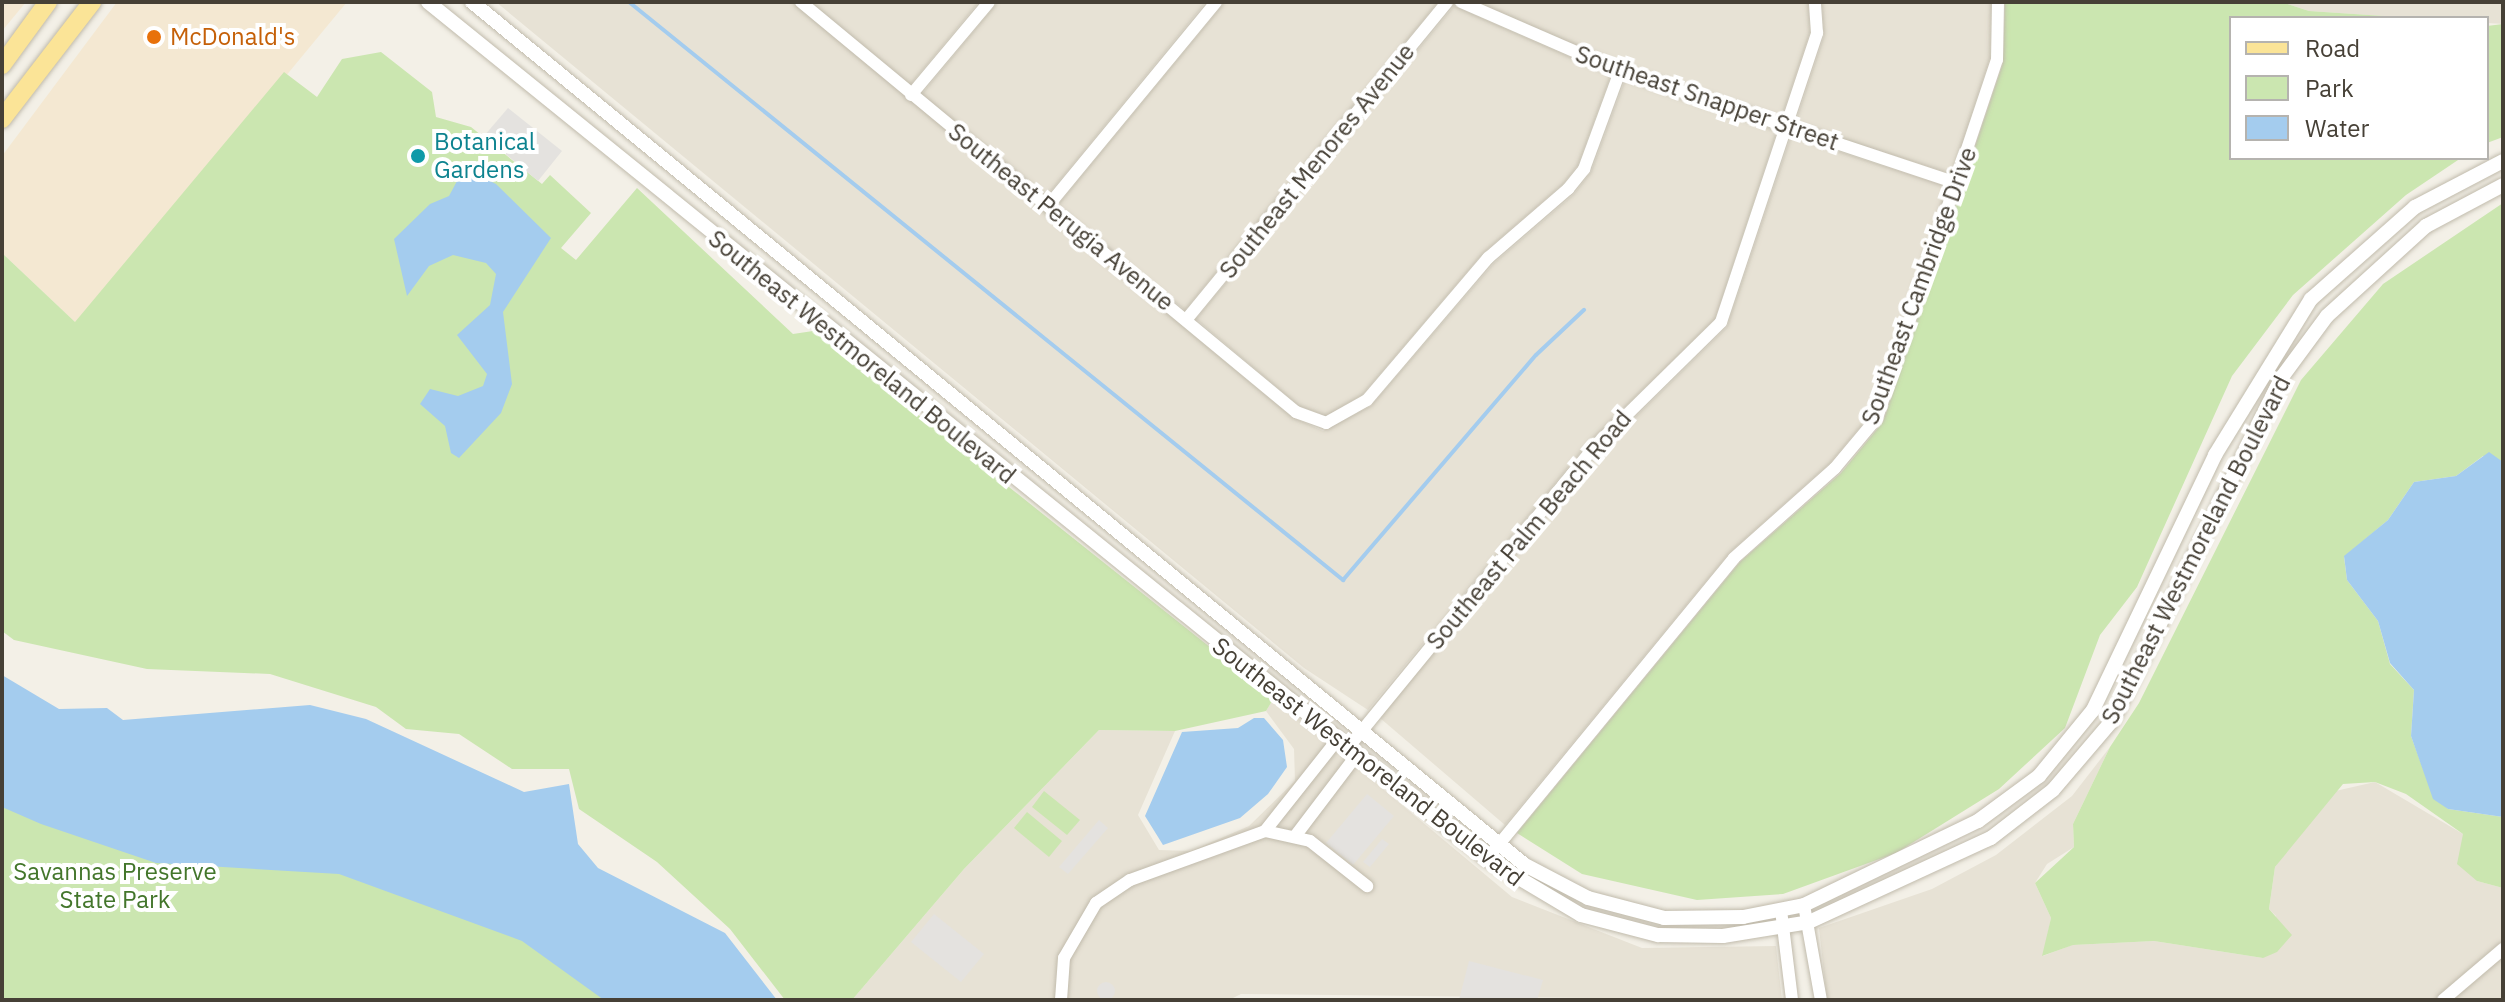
<!DOCTYPE html>
<html>
<head>
<meta charset="utf-8">
<style>
  body { margin:0 }
  #map { position:relative; width:2505px; height:1002px; overflow:hidden; background:#f3f0e7; font-family:"IBM Plex Sans",sans-serif }
  div>[style] { position:absolute }
  [style*='--x'] { left:calc(var(--x)*1px); top:calc(var(--y)*1px); width:calc(var(--w)*1px); rotate:calc(var(--a)*1deg) }
  .residential>* { inset:0; background:#e7e2d5 }
  .commercial>* { inset:0; background:#f4e8d2 }
  .green>* { inset:0; background:#cbe6b0 }
  .parking>* { inset:0; background:#e4e2df }
  .round { border-radius:50% }
  .water>* { inset:0; background:#a4ccee }
  .stream>* { height:4px; margin:-2px; padding:0 2px; transform-origin:2px; border-radius:2px; background:#a4ccee }
  .roads { filter:drop-shadow(0 0 2px #c1bbac) drop-shadow(0 0 2px #c1bbac) }
  .minor>* { height:12px; margin:-6px; padding:0 6px; transform-origin:6px; border-radius:6px; background:#fff }
  .tertiary>* { height:14px; margin:-7px; padding:0 7px; transform-origin:7px; border-radius:7px; background:#fff }
  .primary>* { height:18px; margin:-9px; padding:0 9px; transform-origin:9px; border-radius:9px; background:#fbe497 }
  .dots>* { width:22px; height:22px; translate:-50% -50%; box-sizing:border-box; border:4px solid #fff; border-radius:50% }
  span { translate:-50% -50%; white-space:nowrap; text-align:center; line-height:1.15; -webkit-text-stroke:8px #fff; paint-order:stroke }
  .food-label { font-size:24px; color:#c56008 }
  .left { translate:0 -50%; text-align:left }
  .street-label { font-size:24px; color:#464036 }
  .culture-label { font-size:24px; color:#0d838f }
  .park-label { font-size:24px; color:#43762b }
  .frame { position:absolute; inset:0; border:4px solid #464036; pointer-events:none }
  .legend { position:absolute; left:2229px; top:16px; width:260px; height:144px; box-sizing:border-box; background:#fff; border:2px solid #b5b3af; margin:0; padding:10px 14px; list-style:none; font-size:24px; color:#464036 }
  .legend li { display:flex; align-items:center; gap:16px; height:40px }
  .legend b { width:40px; border:2px solid #b5b3af }
</style>
</head>
<body>
<div id="map">
  <div class="residential">
    <div style="clip-path:polygon(496px 2px,792px 2px,1292px 417px,1323px 431px,1371px 406px,1494px 263px,1574px 194px,1591px 172px,1625px 80px,1777px 131px,1715px 319px,1589px 442px,1368px 710px,1304px 668px)"></div>
    <div style="clip-path:polygon(810px 2px,979px 2px,910px 85px)"></div>
    <div style="clip-path:polygon(998px 2px,1206px 2px,1046px 197px,921px 95px)"></div>
    <div style="clip-path:polygon(1225px 2px,1438px 2px,1185px 310px,1057px 206px)"></div>
    <div style="clip-path:polygon(1476px 2px,1808px 2px,1810px 32px,1781px 119px,1622px 65px)"></div>
    <div style="clip-path:polygon(1822px 2px,1991px 2px,1990px 58px,1952px 174px,1795px 124px,1824px 36px)"></div>
    <div style="clip-path:polygon(2281px 2px,2503px 2px,2503px 24px,2309px 11px)"></div>
    <div style="clip-path:polygon(1454px 6px,1611px 75px,1578px 165px,1563px 184px,1483px 253px,1362px 395px,1326px 416px,1299px 406px,1196px 319px)"></div>
    <div style="clip-path:polygon(1791px 136px,1948px 187px,1871px 414px,1830px 463px,1729px 553px,1505px 825px,1380px 718px,1600px 452px,1727px 327px)"></div>
    <div style="clip-path:polygon(1274px 698px,1512px 897px,1642px 948px,1776px 946px,1782px 1000px,1241px 994px,1229px 1000px,852px 1000px,964px 869px,1099px 730px,1175px 731px,1138px 815px,1159px 850px,1191px 851px,1249px 826px,1295px 781px,1294px 749px,1266px 711px)"></div>
    <div style="clip-path:polygon(2110px 747px,2073px 824px,2074px 847px,2047px 864px,2035px 883px,2051px 918px,2043px 956px,2072px 945px,2154px 941px,2263px 958px,2276px 916px,2269px 909px,2275px 867px,2331px 792px,2375px 782px,2463px 834px,2477px 881px,2503px 888px,2503px 1000px,1827px 1000px,1819px 928px,1932px 889px,1996px 855px,2072px 796px)"></div>
  </div>
  <div class="commercial">
    <div style="clip-path:polygon(2px 2px,26px 2px,2px 31px)"></div>
    <div style="clip-path:polygon(117px 2px,347px 2px,79px 326px,2px 253px,2px 156px)"></div>
  </div>
  <div class="green">
    <div style="clip-path:polygon(2005px 2px,2281px 2px,2309px 11px,2414px 18px,2231px 18px,2231px 158px,2461px 158px,2406px 195px,2293px 295px,2232px 376px,2137px 587px,2100px 635px,2065px 728px,1999px 789px,1896px 853px,1783px 894px,1697px 900px,1582px 874px,1517px 833px,1740px 562px,1841px 473px,1883px 422px,2003px 63px)"></div>
    <div style="clip-path:polygon(2503px 24px,2503px 137px,2487px 143px,2487px 26px)"></div>
    <div style="clip-path:polygon(381px 52px,432px 92px,436px 117px,471px 127px,542px 184px,550px 175px,591px 213px,561px 248px,576px 260px,637px 188px,793px 334px,813px 331px,1274px 698px,1266px 711px,1175px 731px,1099px 730px,964px 869px,852px 1000px,785px 1000px,730px 929px,657px 862px,579px 809px,569px 769px,512px 769px,459px 734px,406px 729px,376px 707px,270px 674px,147px 669px,14px 640px,2px 631px,2px 253px,75px 322px,284px 72px,317px 97px,342px 59px)"></div>
    <div style="clip-path:polygon(2503px 203px,2503px 462px,2483px 456px,2456px 476px,2414px 482px,2388px 520px,2344px 557px,2347px 580px,2378px 621px,2390px 664px,2414px 690px,2411px 736px,2430px 788px,2448px 809px,2503px 817px,2503px 888px,2477px 881px,2457px 864px,2463px 834px,2406px 794px,2375px 782px,2343px 784px,2275px 867px,2269px 909px,2292px 935px,2277px 952px,2263px 958px,2154px 941px,2073px 945px,2042px 956px,2051px 918px,2035px 883px,2074px 847px,2073px 824px,2110px 747px,2139px 703px,2301px 380px,2383px 284px)"></div>
    <div style="clip-path:polygon(2px 735px,677px 1000px,2px 1000px)"></div>
    <div style="clip-path:polygon(1044px 791px,1080px 820px,1067px 835px,1032px 807px)"></div>
    <div style="clip-path:polygon(1027px 812px,1062px 841px,1049px 857px,1014px 828px)"></div>
  </div>
  <div class="parking">
    <div style="clip-path:polygon(508px 108px,562px 151px,538px 181px,484px 136px)"></div>
    <div style="clip-path:polygon(1367px 794px,1394px 816px,1353px 865px,1326px 843px)"></div>
    <div style="clip-path:polygon(1099px 820px,1108px 828px,1068px 874px,1059px 867px)"></div>
    <div style="clip-path:polygon(1382px 839px,1389px 844px,1370px 867px,1363px 862px)"></div>
    <div style="clip-path:polygon(934px 914px,984px 954px,961px 982px,911px 942px)"></div>
    <div style="clip-path:polygon(1469px 961px,1543px 980px,1537px 1000px,1459px 1000px)"></div>
    <div class="round" style="left:1097px;top:982px;width:18px;height:18px"></div>
  </div>
  <div class="water">
    <div style="clip-path:polygon(464px 168px,496px 184px,551px 238px,503px 312px,512px 384px,501px 413px,459px 458px,451px 453px,445px 426px,420px 404px,430px 389px,458px 396px,483px 386px,487px 374px,457px 335px,490px 305px,496px 274px,486px 263px,453px 255px,429px 266px,407px 296px,394px 239px,430px 204px,449px 196px)"></div>
    <div style="clip-path:polygon(2489px 452px,2503px 462px,2503px 817px,2448px 809px,2433px 799px,2411px 736px,2414px 690px,2390px 663px,2378px 621px,2347px 580px,2344px 556px,2388px 520px,2414px 482px,2456px 476px)"></div>
    <div style="clip-path:polygon(2px 675px,59px 709px,107px 708px,123px 720px,310px 705px,366px 719px,524px 792px,569px 784px,578px 844px,598px 868px,725px 933px,777px 1000px,604px 1000px,522px 941px,339px 874px,156px 863px,41px 824px,2px 807px)"></div>
    <div style="clip-path:polygon(1254px 718px,1264px 718px,1283px 740px,1287px 767px,1268px 794px,1240px 818px,1163px 845px,1145px 816px,1182px 732px,1238px 728px)"></div>
  </div>
  <div class="stream">
    <div style="--x:629;--y:2;--w:919;--a:38.99"></div>
    <div style="--x:1343;--y:580;--w:296;--a:-49.4"></div>
    <div style="--x:1536;--y:355;--w:66;--a:-43.2"></div>
  </div>
  <div class="roads">
    <div class="minor">
      <div style="--x:801;--y:2;--w:643;--a:39.63"></div>
      <div style="--x:1296;--y:412;--w:32;--a:20"></div>
      <div style="--x:1326;--y:423;--w:47;--a:-29.3"></div>
      <div style="--x:1367;--y:400;--w:187;--a:-49.6"></div>
      <div style="--x:1488;--y:258;--w:106;--a:-40.8"></div>
      <div style="--x:1568;--y:189;--w:26;--a:-51"></div>
      <div style="--x:1584;--y:169;--w:104;--a:-69.8"></div>
      <div style="--x:1461;--y:2;--w:173;--a:23.5"></div>
      <div style="--x:1620;--y:71;--w:355;--a:18.4"></div>
      <div style="--x:911;--y:95;--w:121;--a:-50"></div>
      <div style="--x:1048;--y:206;--w:264;--a:-50.5"></div>
      <div style="--x:1186;--y:320;--w:411;--a:-50.6"></div>
      <div style="--x:1347;--y:749;--w:390;--a:-50.7"></div>
      <div style="--x:1594;--y:447;--w:178;--a:-44.5"></div>
      <div style="--x:1721;--y:322;--w:305;--a:-71.6"></div>
      <div style="--x:1817;--y:33;--w:31;--a:-94"></div>
      <div style="--x:1265;--y:831;--w:46;--a:12.5"></div>
      <div style="--x:1310;--y:841;--w:73;--a:38.3"></div>
      <div style="--x:1296;--y:835;--w:99;--a:-52.8"></div>
      <div style="--x:1487;--y:859;--w:389;--a:-50.6"></div>
      <div style="--x:1734;--y:558;--w:135;--a:-41.7"></div>
      <div style="--x:1835;--y:468;--w:65;--a:-50"></div>
      <div style="--x:1877;--y:418;--w:378;--a:-71.5"></div>
      <div style="--x:1997;--y:60;--w:58;--a:-89"></div>
      <div style="--x:1804;--y:905;--w:97;--a:79.9"></div>
      <div style="--x:1781;--y:910;--w:91;--a:83"></div>
      <div style="--x:1061;--y:1000;--w:42;--a:-85.9"></div>
      <div style="--x:1064;--y:958;--w:64;--a:-59.8"></div>
      <div style="--x:1096;--y:903;--w:41;--a:-34.1"></div>
      <div style="--x:1130;--y:880;--w:144;--a:-19.9"></div>
      <div style="--x:1265;--y:831;--w:116;--a:-51.6"></div>
      <div style="--x:2443;--y:1000;--w:79;--a:-40.4"></div>
    </div>
    <div class="tertiary">
      <div style="--x:428;--y:2;--w:1362;--a:38.98"></div>
      <div style="--x:1487;--y:859;--w:109;--a:30.8"></div>
      <div style="--x:1581;--y:915;--w:80;--a:14.6"></div>
      <div style="--x:1658;--y:935;--w:65;--a:0.9"></div>
      <div style="--x:1723;--y:936;--w:87;--a:-9.2"></div>
      <div style="--x:1809;--y:922;--w:200;--a:-24.8"></div>
      <div style="--x:1991;--y:838;--w:78;--a:-37.7"></div>
      <div style="--x:2053;--y:790;--w:91;--a:-49.5"></div>
      <div style="--x:2112;--y:721;--w:384;--a:-63.7"></div>
      <div style="--x:2282;--y:377;--w:76;--a:-53.6"></div>
      <div style="--x:2327;--y:316;--w:134;--a:-42.3"></div>
      <div style="--x:2426;--y:226;--w:87;--a:-28"></div>
      <div style="--x:472;--y:2;--w:1361;--a:39.34"></div>
      <div style="--x:1525;--y:865;--w:71;--a:27.6"></div>
      <div style="--x:1588;--y:898;--w:79;--a:14.7"></div>
      <div style="--x:1664;--y:918;--w:79;--a:-0.7"></div>
      <div style="--x:1743;--y:917;--w:62;--a:-11.1"></div>
      <div style="--x:1804;--y:905;--w:193;--a:-25.8"></div>
      <div style="--x:1978;--y:821;--w:76;--a:-36.4"></div>
      <div style="--x:2039;--y:776;--w:85;--a:-50.7"></div>
      <div style="--x:2093;--y:710;--w:283;--a:-64.4"></div>
      <div style="--x:2215;--y:455;--w:183;--a:-58.4"></div>
      <div style="--x:2311;--y:299;--w:139;--a:-41.5"></div>
      <div style="--x:2415;--y:207;--w:99;--a:-27.6"></div>
    </div>
    <div class="primary">
      <div style="--x:2;--y:65;--w:78;--a:-53.9"></div>
      <div style="--x:2;--y:119;--w:148;--a:-52.4"></div>
    </div>
  </div>
  <div class="dots">
    <div style="left:154px;top:37px;background:#e8710a"></div>
    <div style="left:418px;top:156px;background:#0f9aa8"></div>
  </div>
  <div class="food-label">
    <span class="left" style="left:170px;top:37px">McDonald's</span>
  </div>
  <div class="street-label">
    <span style="left:1707px;top:98px;rotate:19deg">Southeast Snapper Street</span>
    <span style="left:1317px;top:161px;rotate:-51deg">Southeast Menores Avenue</span>
    <span style="left:1061px;top:217px;rotate:39deg">Southeast Perugia Avenue</span>
    <span style="left:1919px;top:286px;rotate:-70deg">Southeast Cambridge Drive</span>
    <span style="left:862px;top:357px;rotate:39deg">Southeast Westmoreland Boulevard</span>
    <span style="left:1529px;top:530px;rotate:-50deg">Southeast Palm Beach Road</span>
    <span style="left:2196px;top:550px;rotate:-63deg">Southeast Westmoreland Boulevard</span>
    <span style="left:1368px;top:762px;rotate:38deg">Southeast Westmoreland Boulevard</span>
  </div>
  <div class="culture-label">
    <span class="left" style="left:434px;top:156px">Botanical<br>Gardens</span>
  </div>
  <div class="park-label">
    <span style="left:115px;top:886px">Savannas Preserve<br>State Park</span>
  </div>
  <div class="frame"></div>
  <ul class="legend">
  <li><b style="height:10px;background:#fbe497"></b>Road</li>
  <li><b style="height:22px;background:#cbe6b0"></b>Park</li>
  <li><b style="height:22px;background:#a4ccee"></b>Water</li>
  </ul>
</div>
</body>
</html>
